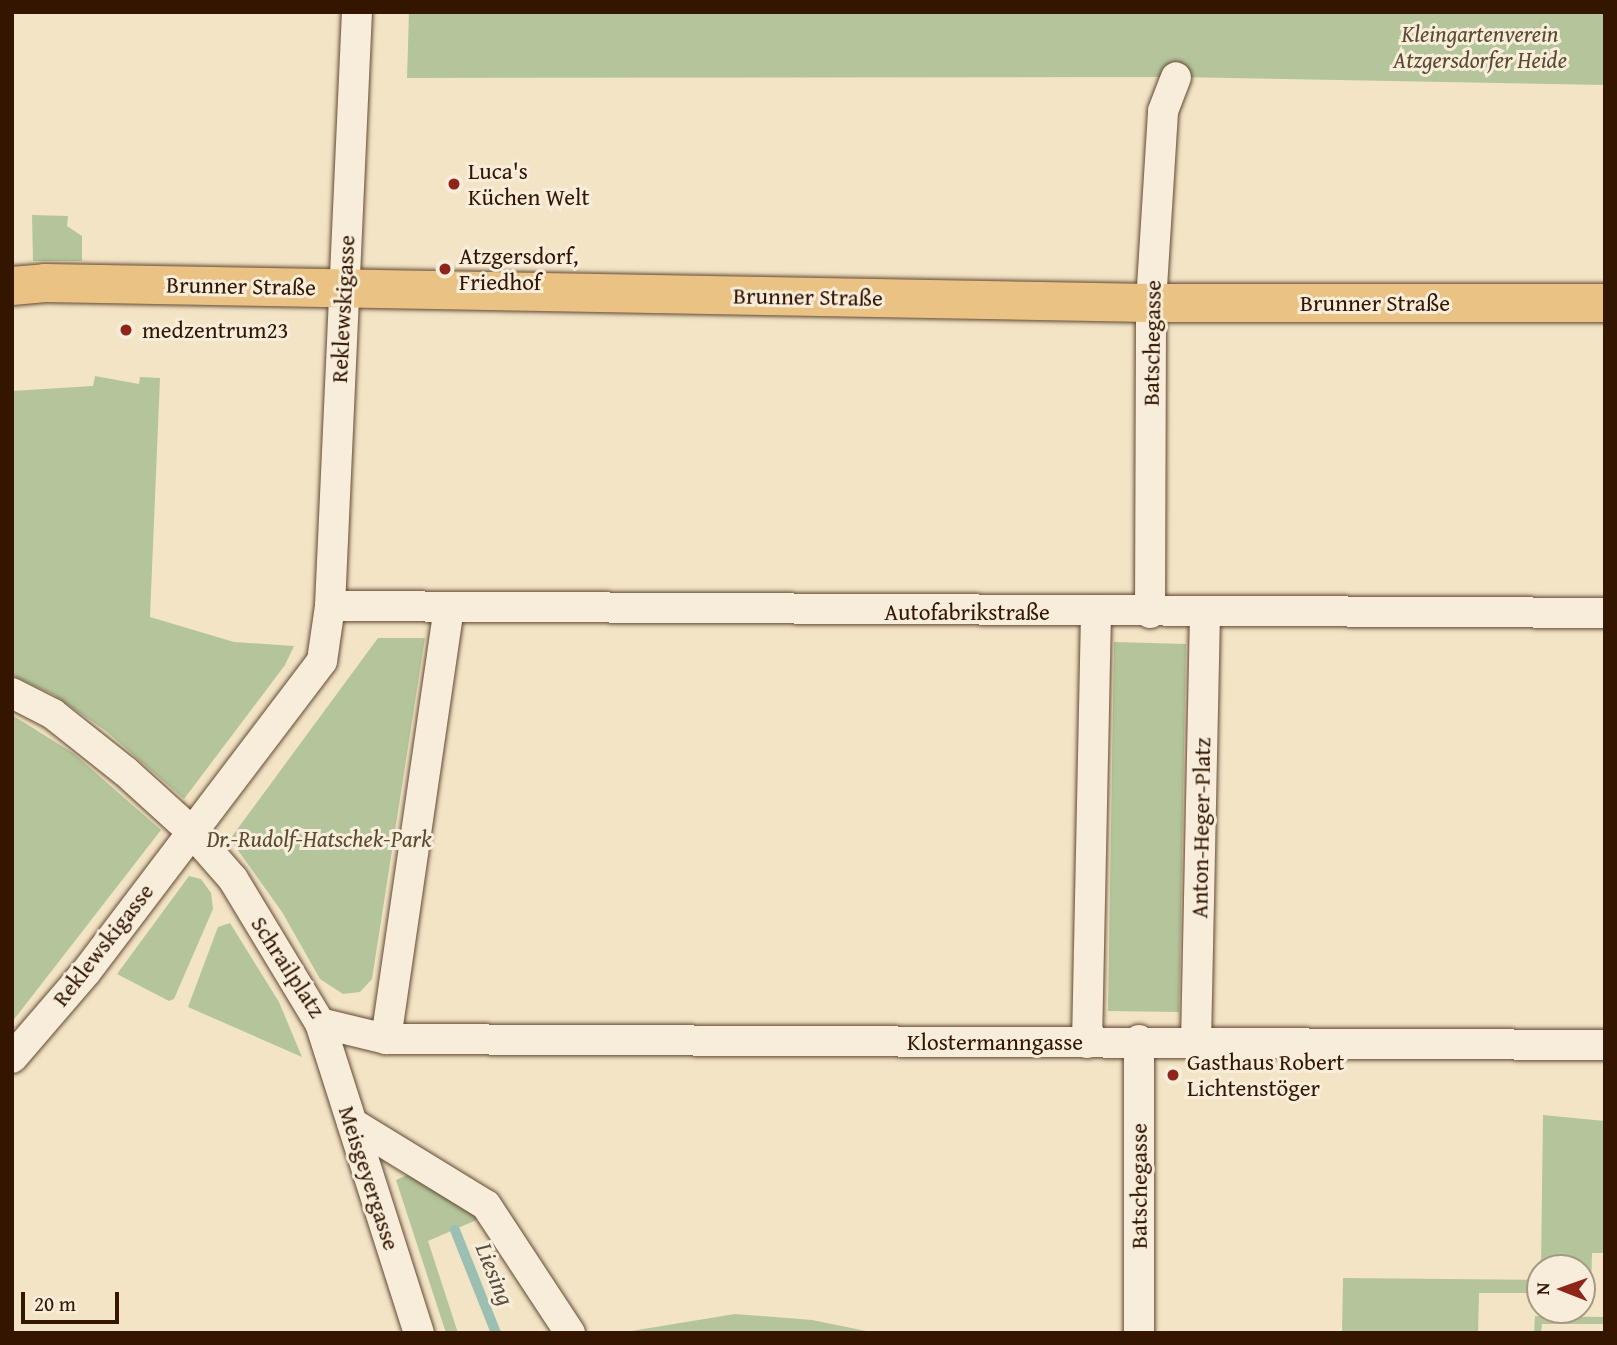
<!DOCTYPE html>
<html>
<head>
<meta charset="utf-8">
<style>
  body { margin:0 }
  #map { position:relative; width:1617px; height:1345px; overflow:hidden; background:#f3e4c6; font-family:"Gentium Book Plus",serif }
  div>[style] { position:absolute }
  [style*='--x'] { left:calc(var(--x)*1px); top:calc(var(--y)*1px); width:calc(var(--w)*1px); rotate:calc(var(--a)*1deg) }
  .green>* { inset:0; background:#b4c59b }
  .stream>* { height:10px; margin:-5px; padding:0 5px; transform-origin:5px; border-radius:5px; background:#9bbfb2 }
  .roads { filter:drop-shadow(0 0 2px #634932) drop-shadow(0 0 2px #634932) }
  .street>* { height:30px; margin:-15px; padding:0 15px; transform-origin:15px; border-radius:15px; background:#f7edda }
  .primary>* { height:38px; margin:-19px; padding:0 19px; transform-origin:19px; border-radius:19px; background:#eac283 }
  .dots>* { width:19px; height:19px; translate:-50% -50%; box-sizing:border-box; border:4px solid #f7edda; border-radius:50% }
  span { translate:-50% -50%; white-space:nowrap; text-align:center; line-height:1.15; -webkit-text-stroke:6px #f7edda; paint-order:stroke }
  .park-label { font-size:23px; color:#5a4a2e; font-style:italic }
  .poi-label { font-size:23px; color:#331500 }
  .left { translate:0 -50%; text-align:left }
  .street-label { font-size:23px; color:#331500 }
  .water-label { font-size:24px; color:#57503e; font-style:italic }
  .frame { position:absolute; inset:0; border:14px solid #331500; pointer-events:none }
  .north { position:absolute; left:1526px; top:1254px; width:70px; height:70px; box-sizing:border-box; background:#f7edda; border:2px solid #a99783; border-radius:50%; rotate:271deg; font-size:19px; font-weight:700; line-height:28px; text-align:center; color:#331500 }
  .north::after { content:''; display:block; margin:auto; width:24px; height:32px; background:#8f2418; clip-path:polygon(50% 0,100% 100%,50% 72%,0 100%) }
  .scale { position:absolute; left:21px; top:1292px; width:98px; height:32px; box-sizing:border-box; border:4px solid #331500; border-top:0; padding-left:9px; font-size:21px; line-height:24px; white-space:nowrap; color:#331500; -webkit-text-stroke:5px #f7edda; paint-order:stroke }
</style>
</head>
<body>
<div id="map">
  <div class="green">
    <div style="clip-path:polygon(409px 12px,1605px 12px,1605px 85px,1176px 77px,407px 78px)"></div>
    <div style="clip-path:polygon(32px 215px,68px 216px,67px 226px,82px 236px,82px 261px,33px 261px)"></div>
    <div style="clip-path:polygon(95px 376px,139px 384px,140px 377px,160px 378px,150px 617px,234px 642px,294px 646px,285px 665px,184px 799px,106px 731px,54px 695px,12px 675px,12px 391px,93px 386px)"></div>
    <div style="clip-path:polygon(378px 638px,425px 638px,372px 979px,360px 992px,343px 994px,320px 979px,282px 912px,230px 839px)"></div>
    <div style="clip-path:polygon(1114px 642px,1186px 644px,1179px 1012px,1108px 1011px)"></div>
    <div style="clip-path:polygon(12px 715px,73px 753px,161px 830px,12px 1022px)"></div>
    <div style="clip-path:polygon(189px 876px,201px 879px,211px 893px,213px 909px,174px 999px,169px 1001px,117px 974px)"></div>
    <div style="clip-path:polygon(230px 923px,279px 1002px,302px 1057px,188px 1007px,218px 927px)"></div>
    <div style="clip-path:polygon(1543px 1115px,1605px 1121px,1605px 1253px,1592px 1253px,1591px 1292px,1582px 1292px,1582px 1268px,1541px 1268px)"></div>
    <div style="clip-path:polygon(412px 1173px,481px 1218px,428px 1241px,458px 1333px,446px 1333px,396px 1180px)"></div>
    <div style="clip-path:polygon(1343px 1278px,1540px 1280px,1540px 1293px,1479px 1293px,1478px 1333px,1342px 1333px)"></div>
    <div style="clip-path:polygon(735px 1314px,812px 1320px,876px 1333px,619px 1333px)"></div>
    <div style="clip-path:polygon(1535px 1316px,1605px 1317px,1605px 1324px,1542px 1324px,1541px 1333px,1534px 1333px)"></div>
  </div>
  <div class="stream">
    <div style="--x:455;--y:1230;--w:111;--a:68.3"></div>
  </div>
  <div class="roads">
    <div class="street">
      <div style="--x:330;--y:606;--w:1275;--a:0.31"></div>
      <div style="--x:1150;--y:613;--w:310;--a:-89.8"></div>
      <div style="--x:1151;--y:303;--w:192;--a:-86.4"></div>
      <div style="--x:1163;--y:111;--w:36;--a:-69"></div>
      <div style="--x:12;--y:693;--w:46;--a:27.1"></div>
      <div style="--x:53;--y:714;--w:92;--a:38.4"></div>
      <div style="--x:125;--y:771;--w:88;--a:42.2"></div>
      <div style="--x:190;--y:830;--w:65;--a:48.7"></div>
      <div style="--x:233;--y:879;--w:168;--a:58.9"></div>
      <div style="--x:320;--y:1023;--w:325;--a:72.3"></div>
      <div style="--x:320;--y:1023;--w:68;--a:13.6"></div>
      <div style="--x:386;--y:1039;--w:1219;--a:0.28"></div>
      <div style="--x:386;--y:1039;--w:436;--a:-81.7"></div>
      <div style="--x:1087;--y:1043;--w:430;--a:-88.8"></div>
      <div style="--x:1196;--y:1043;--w:430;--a:-88.8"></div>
      <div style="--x:12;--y:1058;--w:113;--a:-49.3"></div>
      <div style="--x:86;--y:972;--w:390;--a:-52.8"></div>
      <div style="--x:322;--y:661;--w:56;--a:-81.7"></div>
      <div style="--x:330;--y:606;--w:595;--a:-87.4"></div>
      <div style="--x:352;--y:1123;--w:157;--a:31.5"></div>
      <div style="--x:486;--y:1205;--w:153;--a:56.7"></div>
      <div style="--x:1139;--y:1333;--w:293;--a:-90"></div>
    </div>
    <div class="primary">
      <div style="--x:12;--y:286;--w:33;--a:-5"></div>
      <div style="--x:45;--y:283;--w:1106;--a:1.04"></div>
      <div style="--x:1151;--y:303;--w:454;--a:0"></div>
    </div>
  </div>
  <div class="dots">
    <div style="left:454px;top:184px;background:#8f2418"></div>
    <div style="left:445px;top:269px;background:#8f2418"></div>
    <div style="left:126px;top:330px;background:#8f2418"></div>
    <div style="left:1173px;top:1075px;background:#8f2418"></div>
  </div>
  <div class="park-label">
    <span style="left:1480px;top:47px">Kleingartenverein<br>Atzgersdorfer Heide</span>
    <span style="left:319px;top:839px">Dr.-Rudolf-Hatschek-Park</span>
  </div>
  <div class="poi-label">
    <span class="left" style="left:468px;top:184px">Luca's<br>Küchen Welt</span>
    <span class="left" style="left:459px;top:269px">Atzgersdorf,<br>Friedhof</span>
    <span class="left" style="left:142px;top:330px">medzentrum23</span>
    <span class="left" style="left:1187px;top:1075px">Gasthaus Robert<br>Lichtenstöger</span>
  </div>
  <div class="street-label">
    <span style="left:241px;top:286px;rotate:1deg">Brunner Straße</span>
    <span style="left:808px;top:297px;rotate:1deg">Brunner Straße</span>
    <span style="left:1375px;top:303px">Brunner Straße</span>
    <span style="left:343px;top:309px;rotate:-87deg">Reklewskigasse</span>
    <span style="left:1152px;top:343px;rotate:-89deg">Batschegasse</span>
    <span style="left:967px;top:612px">Autofabrikstraße</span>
    <span style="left:1201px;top:828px;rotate:-89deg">Anton-Heger-Platz</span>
    <span style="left:103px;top:945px;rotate:-52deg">Reklewskigasse</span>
    <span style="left:288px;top:967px;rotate:57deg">Schrailplatz</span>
    <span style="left:995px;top:1042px">Klostermanngasse</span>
    <span style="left:369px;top:1178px;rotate:72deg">Meisgeyergasse</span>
    <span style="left:1139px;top:1186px;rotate:-90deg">Batschegasse</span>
  </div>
  <div class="water-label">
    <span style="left:495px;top:1274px;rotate:68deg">Liesing</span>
  </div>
  <div class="frame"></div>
  <div class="north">N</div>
  <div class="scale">20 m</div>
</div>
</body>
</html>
